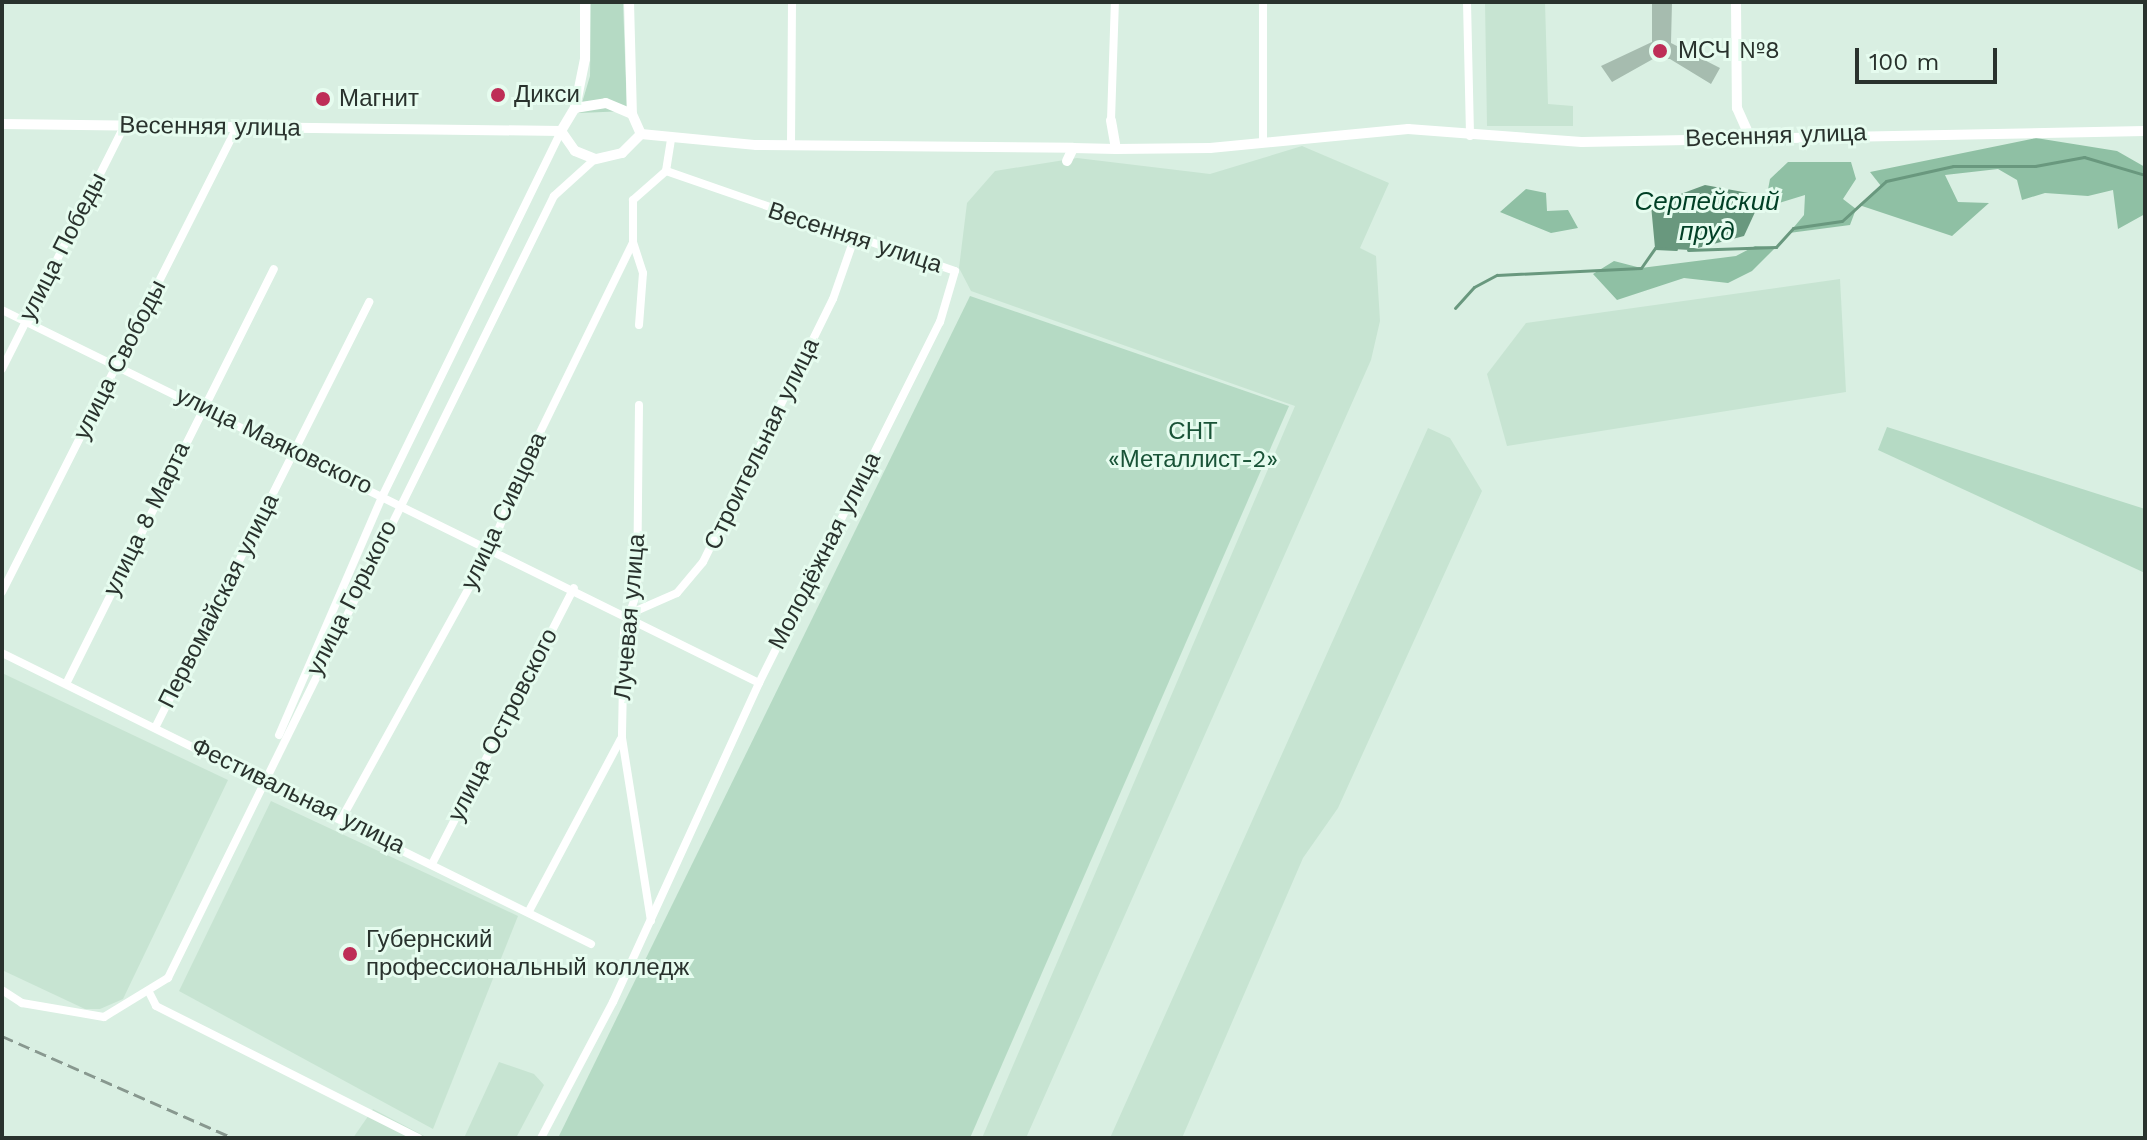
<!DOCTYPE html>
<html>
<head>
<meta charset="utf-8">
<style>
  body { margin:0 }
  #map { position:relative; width:2147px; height:1140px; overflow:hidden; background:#d9efe2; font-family:"Work Sans",sans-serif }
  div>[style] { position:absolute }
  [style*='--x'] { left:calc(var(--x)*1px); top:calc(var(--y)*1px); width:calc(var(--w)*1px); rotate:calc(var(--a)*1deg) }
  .built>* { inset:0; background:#c7e4d2 }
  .green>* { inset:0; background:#b5dac4 }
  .forest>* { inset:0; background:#8fc0a4 }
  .water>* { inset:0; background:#69987e }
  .stream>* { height:3px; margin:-1.5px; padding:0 1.5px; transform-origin:1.5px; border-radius:1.5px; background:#69987e }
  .building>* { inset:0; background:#a6bcaf }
  .minor>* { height:8px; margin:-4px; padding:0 4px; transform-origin:4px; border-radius:4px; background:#fff }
  .tertiary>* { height:10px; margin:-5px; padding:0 5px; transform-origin:5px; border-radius:5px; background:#fff }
  .rail>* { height:3px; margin-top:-1.5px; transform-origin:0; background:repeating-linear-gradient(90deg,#88988f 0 12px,transparent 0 18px) }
  .dots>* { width:22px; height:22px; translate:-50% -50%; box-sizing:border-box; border:4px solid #e6fcef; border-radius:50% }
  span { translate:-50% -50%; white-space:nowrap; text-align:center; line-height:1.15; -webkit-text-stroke:6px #e6fcef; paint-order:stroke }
  .poi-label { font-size:24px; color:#29322d }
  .left { translate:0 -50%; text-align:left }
  .street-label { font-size:24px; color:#29322d }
  .park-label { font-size:24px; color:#195337 }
  .water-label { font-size:26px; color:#003f25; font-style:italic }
  .frame { position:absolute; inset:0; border:4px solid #29322d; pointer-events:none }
  .scale { position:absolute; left:1855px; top:48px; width:142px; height:36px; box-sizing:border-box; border:4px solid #29322d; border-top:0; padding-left:10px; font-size:24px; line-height:28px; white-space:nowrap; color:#29322d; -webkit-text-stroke:6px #e6fcef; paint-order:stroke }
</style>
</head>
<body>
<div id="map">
  <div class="built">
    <div style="clip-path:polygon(1485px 2px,1545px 2px,1548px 104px,1573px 106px,1573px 126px,1487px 126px)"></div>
    <div style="clip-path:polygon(1302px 146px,1389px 183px,1360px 248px,1376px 256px,1380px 321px,1371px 360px,1026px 1138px,982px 1138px,1295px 406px,971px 291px,959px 268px,967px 203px,995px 171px,1077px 158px,1210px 174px)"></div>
    <div style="clip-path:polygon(1840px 279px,1846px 392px,1507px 446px,1487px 374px,1526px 323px)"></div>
    <div style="clip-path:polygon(1428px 428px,1450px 438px,1482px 491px,1338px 808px,1303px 858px,1182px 1138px,1110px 1138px)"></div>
    <div style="clip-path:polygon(2px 673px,228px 780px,123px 999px,100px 1009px,85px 1009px,4px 971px)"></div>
    <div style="clip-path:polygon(271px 801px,518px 916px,433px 1129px,179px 991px)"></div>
    <div style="clip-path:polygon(499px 1062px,534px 1074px,544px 1085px,516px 1138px,464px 1138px)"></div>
    <div style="clip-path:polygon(373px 1109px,428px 1138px,353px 1138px)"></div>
  </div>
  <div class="green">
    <div style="clip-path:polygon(591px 2px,623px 2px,627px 111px,579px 113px,590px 76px)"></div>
    <div style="clip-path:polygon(970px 296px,1289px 406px,970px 1138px,558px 1138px)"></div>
    <div style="clip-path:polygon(1887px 427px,2145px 509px,2145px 573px,1878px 450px)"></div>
  </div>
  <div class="forest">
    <div style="clip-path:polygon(2036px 138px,2117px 151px,2145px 167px,2145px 214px,2118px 229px,2113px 190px,2088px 196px,2045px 193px,2022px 200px,2017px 180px,1998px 169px,1945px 175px,1958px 202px,1989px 203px,1952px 236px,1859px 205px,1881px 186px,1870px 172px)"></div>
    <div style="clip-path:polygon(1788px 162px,1851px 162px,1856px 179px,1843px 199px,1856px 209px,1850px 225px,1789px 233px,1804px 215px,1805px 195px,1779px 203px,1766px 200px,1770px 179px)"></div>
    <div style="clip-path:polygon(1526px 189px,1546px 193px,1547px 211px,1568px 210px,1578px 228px,1551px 233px,1500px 212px)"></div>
    <div style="clip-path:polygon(1755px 246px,1776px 247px,1752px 271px,1728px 283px,1684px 278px,1617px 300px,1593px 274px,1614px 261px,1641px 268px,1736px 256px)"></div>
  </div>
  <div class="water">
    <div style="clip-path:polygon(1705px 185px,1754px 194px,1756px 210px,1744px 236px,1690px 250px,1655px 248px,1651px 205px)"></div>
  </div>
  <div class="stream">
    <div style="--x:1688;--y:250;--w:88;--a:-2"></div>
    <div style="--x:1776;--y:247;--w:25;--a:-48"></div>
    <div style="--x:1793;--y:228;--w:49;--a:-8.1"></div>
    <div style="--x:1842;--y:221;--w:59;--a:-42.3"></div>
    <div style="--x:1886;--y:181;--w:69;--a:-12.6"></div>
    <div style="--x:1953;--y:166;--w:82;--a:0"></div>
    <div style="--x:2035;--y:166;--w:50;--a:-10.4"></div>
    <div style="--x:2084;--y:157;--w:64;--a:16.4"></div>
    <div style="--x:1455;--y:308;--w:28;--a:-48"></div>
    <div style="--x:1474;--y:287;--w:26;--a:-28"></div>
    <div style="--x:1497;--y:275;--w:144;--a:-2.8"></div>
    <div style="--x:1641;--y:268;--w:24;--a:-55"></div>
    <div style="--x:1655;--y:248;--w:21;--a:3"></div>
  </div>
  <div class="building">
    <div style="clip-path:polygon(1652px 2px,1672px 2px,1671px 43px,1720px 68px,1711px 84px,1670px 59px,1653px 59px,1612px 82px,1601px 66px,1652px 42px)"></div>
  </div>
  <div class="minor">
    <div style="--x:1467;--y:2;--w:134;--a:88.7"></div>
    <div style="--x:1111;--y:120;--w:118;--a:-88.1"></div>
    <div style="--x:1263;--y:140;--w:138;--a:-90"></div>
    <div style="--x:791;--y:146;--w:144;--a:-89.6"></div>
    <div style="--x:2;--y:310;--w:844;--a:26.23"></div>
    <div style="--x:639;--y:325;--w:52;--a:-85.6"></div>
    <div style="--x:643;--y:273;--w:32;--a:-108"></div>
    <div style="--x:633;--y:243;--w:43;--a:-90"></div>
    <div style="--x:633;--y:200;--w:44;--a:-41.3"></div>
    <div style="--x:666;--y:171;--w:31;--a:-81"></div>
    <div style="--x:2;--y:369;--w:272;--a:-63.3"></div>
    <div style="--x:639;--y:405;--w:187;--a:90.6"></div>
    <div style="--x:637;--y:592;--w:40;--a:108.9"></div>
    <div style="--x:624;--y:630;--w:108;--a:91.1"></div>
    <div style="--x:622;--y:738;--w:185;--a:81"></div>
    <div style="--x:2;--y:592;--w:521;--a:-63.19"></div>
    <div style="--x:629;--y:614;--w:52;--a:-23.6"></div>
    <div style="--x:677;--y:593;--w:40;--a:-50"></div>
    <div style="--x:703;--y:562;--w:293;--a:-63.7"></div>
    <div style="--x:833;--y:299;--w:64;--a:-70.7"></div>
    <div style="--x:2;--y:653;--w:657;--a:26.29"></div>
    <div style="--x:66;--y:684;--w:464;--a:-63.4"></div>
    <div style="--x:155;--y:728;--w:477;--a:-63.3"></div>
    <div style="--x:279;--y:735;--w:262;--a:-66.6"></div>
    <div style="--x:383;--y:495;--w:405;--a:-63.9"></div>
    <div style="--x:343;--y:816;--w:306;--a:-61.1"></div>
    <div style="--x:491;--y:548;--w:92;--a:-68.2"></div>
    <div style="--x:525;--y:463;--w:245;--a:-63.9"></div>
    <div style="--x:433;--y:862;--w:308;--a:-62.8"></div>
    <div style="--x:529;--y:911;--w:195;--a:-61.9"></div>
    <div style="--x:2;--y:990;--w:24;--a:33"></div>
    <div style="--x:22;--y:1003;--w:83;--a:9.7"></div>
    <div style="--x:104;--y:1017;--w:75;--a:-31.4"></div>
    <div style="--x:168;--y:978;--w:872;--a:-63.73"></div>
    <div style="--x:554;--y:196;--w:55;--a:-42.1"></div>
    <div style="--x:150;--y:994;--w:13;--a:63"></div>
    <div style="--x:156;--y:1006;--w:294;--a:26.7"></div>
    <div style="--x:541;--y:1138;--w:154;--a:-62.1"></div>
    <div style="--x:613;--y:1002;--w:351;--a:-65.4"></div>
    <div style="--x:759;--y:683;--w:404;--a:-63.4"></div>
    <div style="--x:940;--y:322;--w:53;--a:-73.6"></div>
    <div style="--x:955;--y:271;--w:306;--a:-160.9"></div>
  </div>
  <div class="tertiary">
    <div style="--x:629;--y:2;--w:112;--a:88.5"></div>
    <div style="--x:1736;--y:2;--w:106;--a:89.5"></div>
    <div style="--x:1737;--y:108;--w:30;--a:66"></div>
    <div style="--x:606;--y:103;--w:28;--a:23"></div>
    <div style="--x:632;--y:114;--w:22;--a:66"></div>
    <div style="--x:641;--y:134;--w:27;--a:135"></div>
    <div style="--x:622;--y:153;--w:28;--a:167"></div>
    <div style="--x:595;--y:159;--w:22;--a:-158"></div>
    <div style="--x:575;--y:151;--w:24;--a:-125"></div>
    <div style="--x:561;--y:131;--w:27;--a:-59"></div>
    <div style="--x:575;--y:108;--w:31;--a:-9"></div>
    <div style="--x:575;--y:108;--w:50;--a:-78.5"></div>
    <div style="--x:585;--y:59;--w:57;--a:-90"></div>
    <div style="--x:2;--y:124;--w:559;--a:0.72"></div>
    <div style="--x:641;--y:134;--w:116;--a:5.5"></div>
    <div style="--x:756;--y:145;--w:317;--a:0.5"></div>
    <div style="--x:1116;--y:149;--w:94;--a:-0.6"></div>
    <div style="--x:1210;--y:148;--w:199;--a:-5.5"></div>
    <div style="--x:1408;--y:129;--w:174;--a:4.3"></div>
    <div style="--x:1582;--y:142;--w:563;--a:-1.12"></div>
    <div style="--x:1067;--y:161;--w:14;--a:-65"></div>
    <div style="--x:1073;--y:148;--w:43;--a:1.3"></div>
    <div style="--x:1116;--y:149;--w:29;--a:-100"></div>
  </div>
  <div class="rail">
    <div style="--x:2;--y:1036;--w:253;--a:23.8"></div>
  </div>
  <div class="dots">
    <div style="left:1660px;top:51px;background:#be2e57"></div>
    <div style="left:498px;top:95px;background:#be2e57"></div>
    <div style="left:323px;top:99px;background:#be2e57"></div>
    <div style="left:350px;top:954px;background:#be2e57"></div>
  </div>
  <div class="poi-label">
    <span class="left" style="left:1678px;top:51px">МСЧ №8</span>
    <span class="left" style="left:514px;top:95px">Дикси</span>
    <span class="left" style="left:339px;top:99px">Магнит</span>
    <span class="left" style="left:366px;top:954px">Губернский<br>профессиональный колледж</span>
  </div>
  <div class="street-label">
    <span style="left:210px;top:127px;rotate:1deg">Весенняя улица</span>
    <span style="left:1776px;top:136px;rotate:-2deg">Весенняя улица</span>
    <span style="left:855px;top:238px;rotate:18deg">Весенняя улица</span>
    <span style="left:63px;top:247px;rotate:-63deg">улица Победы</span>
    <span style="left:120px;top:360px;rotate:-63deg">улица Свободы</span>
    <span style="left:274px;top:441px;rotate:26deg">улица Маяковского</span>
    <span style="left:762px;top:444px;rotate:-64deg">Строительная улица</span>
    <span style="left:504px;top:511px;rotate:-65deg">улица Сивцова</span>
    <span style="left:147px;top:519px;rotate:-64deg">улица 8 Марта</span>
    <span style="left:825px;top:551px;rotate:-63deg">Молодёжная улица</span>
    <span style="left:352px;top:598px;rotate:-63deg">улица Горького</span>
    <span style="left:219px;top:601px;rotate:-63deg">Первомайская улица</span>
    <span style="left:630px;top:617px;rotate:-85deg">Лучевая улица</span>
    <span style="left:503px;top:725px;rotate:-63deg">улица Островского</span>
    <span style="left:298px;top:796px;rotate:26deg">Фестивальная улица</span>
  </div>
  <div class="park-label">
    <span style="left:1193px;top:446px">СНТ<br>«Металлист-2»</span>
  </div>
  <div class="water-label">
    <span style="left:1707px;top:217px">Серпейский<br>пруд</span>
  </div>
  <div class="frame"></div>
  <div class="scale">100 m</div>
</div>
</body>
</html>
